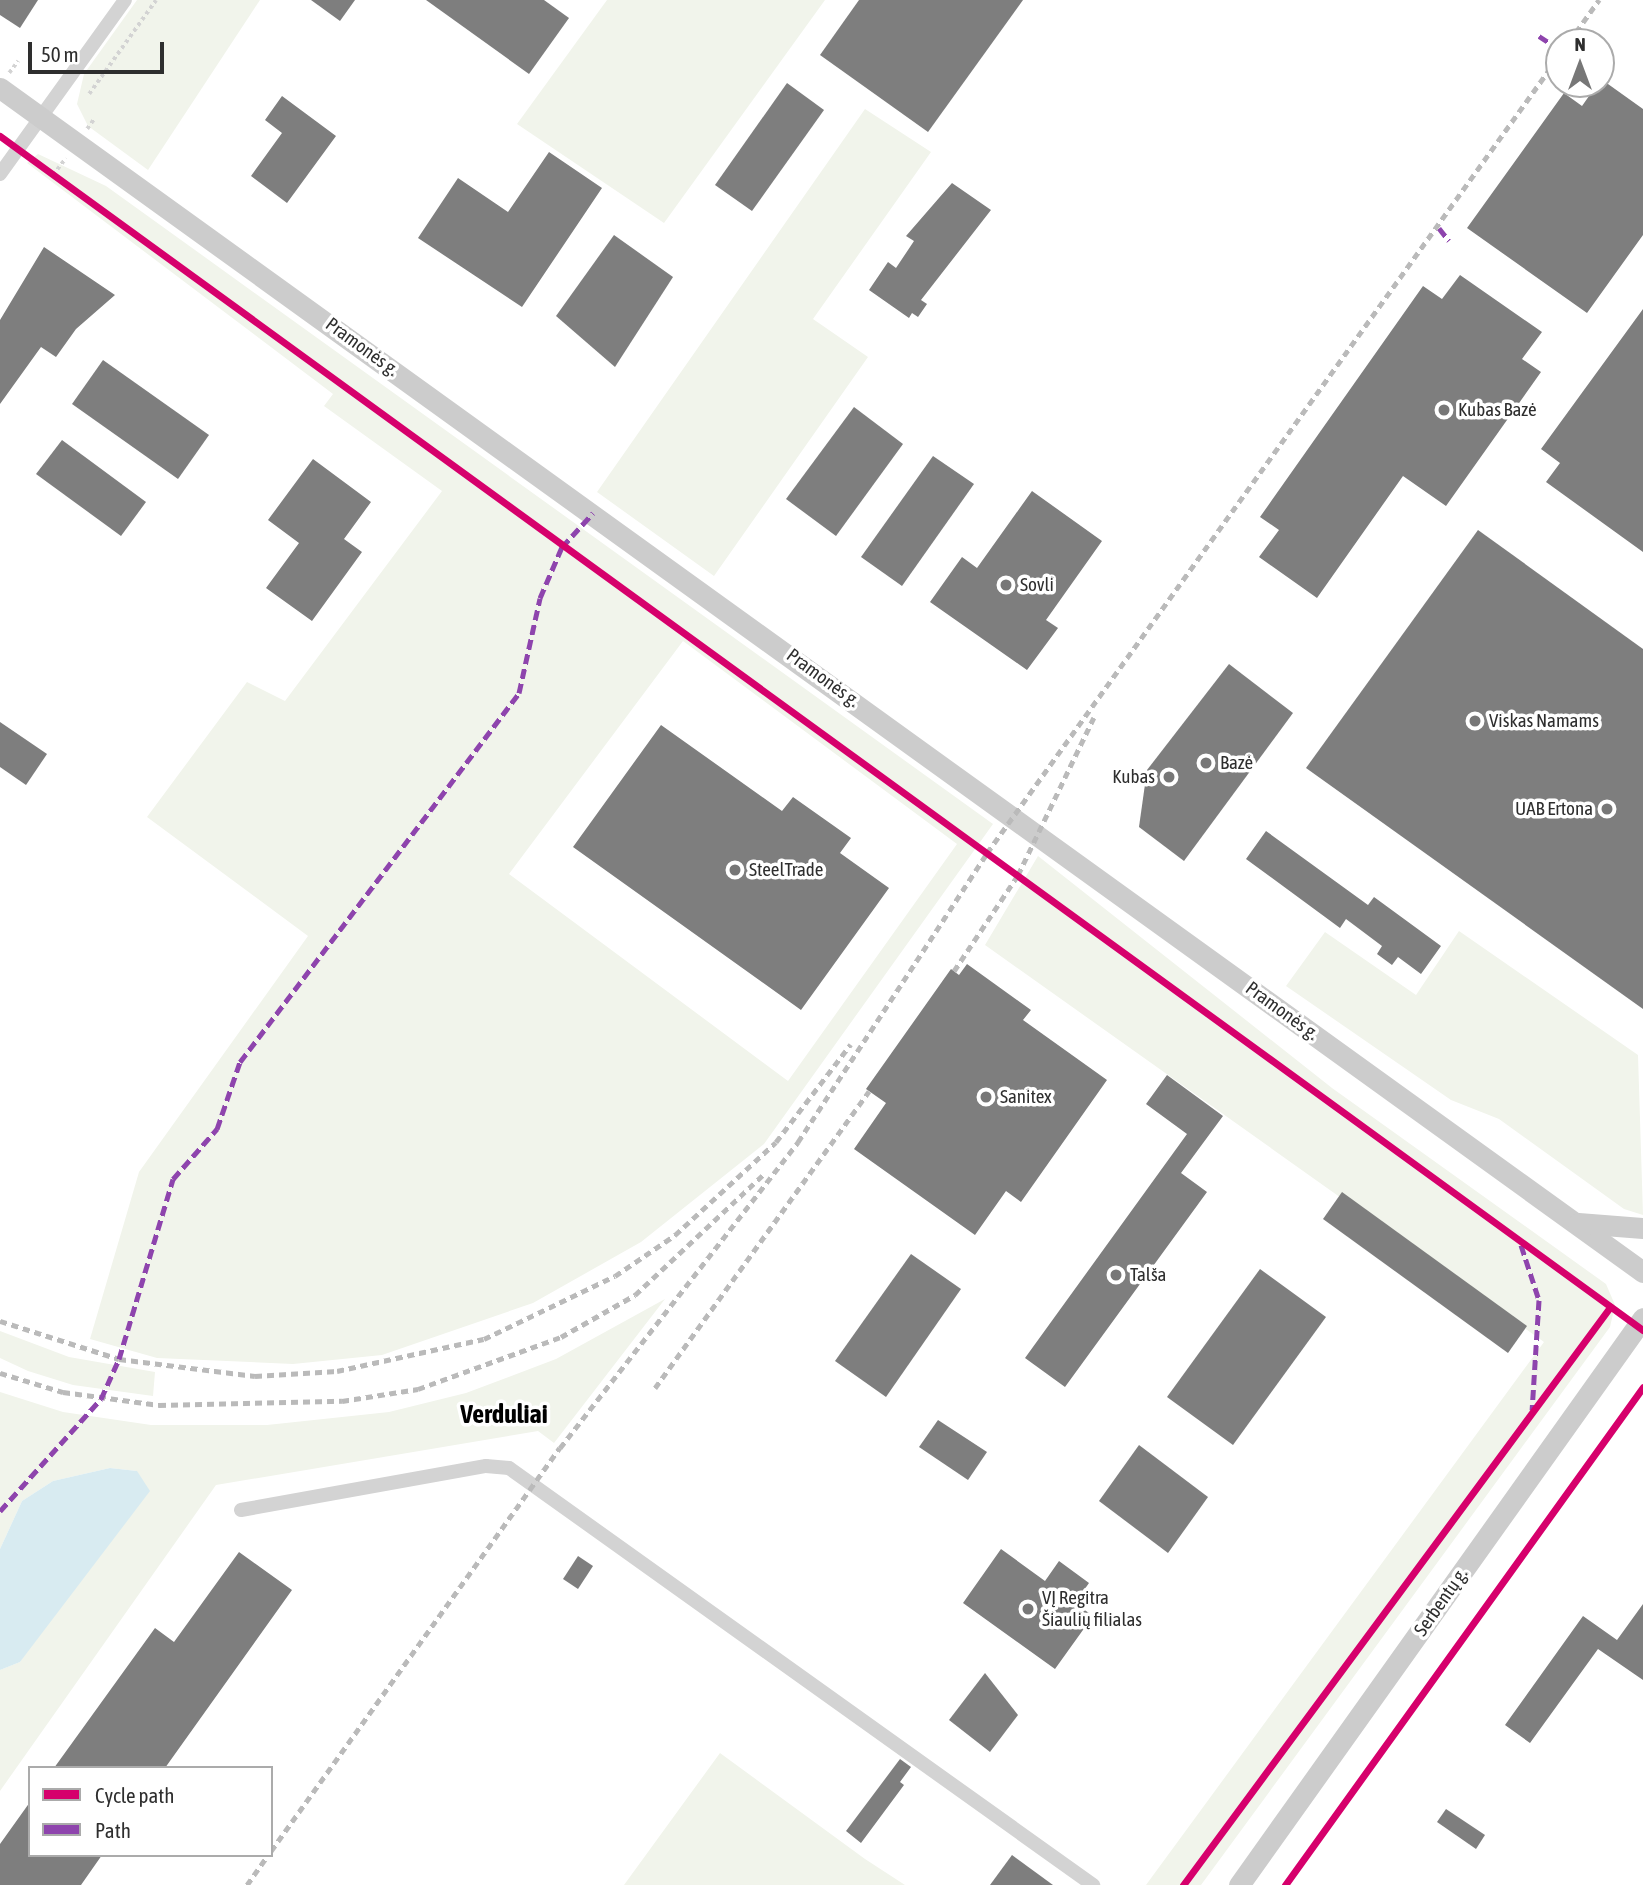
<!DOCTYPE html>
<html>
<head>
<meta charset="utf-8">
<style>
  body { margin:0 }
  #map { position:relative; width:1643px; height:1885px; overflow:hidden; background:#fff; font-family:"Asap Condensed",sans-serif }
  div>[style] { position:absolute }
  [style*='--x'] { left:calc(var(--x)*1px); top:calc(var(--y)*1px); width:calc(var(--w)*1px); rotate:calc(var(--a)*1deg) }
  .green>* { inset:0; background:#f1f4eb }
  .water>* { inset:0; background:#d8ebf1 }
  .building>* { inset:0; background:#7e7e7e }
  .path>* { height:3.5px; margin-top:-1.75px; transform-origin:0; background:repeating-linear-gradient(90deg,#d3d3d3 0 3.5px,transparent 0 7px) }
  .minor>* { height:14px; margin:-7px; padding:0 7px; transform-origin:7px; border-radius:7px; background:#d3d3d3 }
  .secondary>* { height:21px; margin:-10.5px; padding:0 10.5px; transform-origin:10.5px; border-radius:10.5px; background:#ccc }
  .rail>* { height:5px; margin-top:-2.5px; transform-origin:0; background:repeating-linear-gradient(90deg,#bababa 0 7px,transparent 0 12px) }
  .quiet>* { height:5px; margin-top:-2.5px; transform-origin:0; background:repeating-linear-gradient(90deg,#8e44ad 0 10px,transparent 0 15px) }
  .cycleway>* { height:7px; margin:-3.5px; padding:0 3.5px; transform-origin:3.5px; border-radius:3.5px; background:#d6006c }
  .dots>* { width:19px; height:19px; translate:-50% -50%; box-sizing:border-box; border:4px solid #fff; border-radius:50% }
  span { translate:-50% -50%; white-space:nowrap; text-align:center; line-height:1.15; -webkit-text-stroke:7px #fff; paint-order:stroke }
  .street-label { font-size:19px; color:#2e2e2e }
  .poi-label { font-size:19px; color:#2e2e2e }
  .left { translate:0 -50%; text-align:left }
  .right { translate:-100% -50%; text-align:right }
  .district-label { font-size:26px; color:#000; font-weight:700 }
  .legend { position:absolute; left:28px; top:1766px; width:245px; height:91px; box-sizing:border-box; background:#fff; border:2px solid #ababab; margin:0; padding:9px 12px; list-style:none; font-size:21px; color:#2e2e2e }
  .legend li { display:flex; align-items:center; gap:14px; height:35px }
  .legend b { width:35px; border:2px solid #ababab }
  .north { position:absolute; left:1545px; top:28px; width:70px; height:70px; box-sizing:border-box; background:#fff; border:2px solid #ababab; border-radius:50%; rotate:0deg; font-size:19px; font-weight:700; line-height:28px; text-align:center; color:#2e2e2e }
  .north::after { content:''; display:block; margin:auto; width:24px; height:32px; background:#777; clip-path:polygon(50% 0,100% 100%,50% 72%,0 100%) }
  .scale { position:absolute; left:28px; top:42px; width:136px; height:32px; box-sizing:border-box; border:4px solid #2e2e2e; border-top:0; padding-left:9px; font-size:21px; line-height:24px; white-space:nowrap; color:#2e2e2e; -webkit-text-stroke:5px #fff; paint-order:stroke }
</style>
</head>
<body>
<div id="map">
  <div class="green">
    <div style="clip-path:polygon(137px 0,260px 0,148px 170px,88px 126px,77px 104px,84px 74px)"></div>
    <div style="clip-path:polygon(607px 0,825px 0,664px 223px,517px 124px)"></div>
    <div style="clip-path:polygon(865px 109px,931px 152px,813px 319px,868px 357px,714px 576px,597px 492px)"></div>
    <div style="clip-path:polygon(evenodd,38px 154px,106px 186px,993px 824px,764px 1144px,641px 1242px,533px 1303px,382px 1355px,293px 1364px,157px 1358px,90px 1339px,139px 1172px,308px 936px,147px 817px,247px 682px,285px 701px,442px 491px,324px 406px,333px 394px,27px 163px,38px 154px,683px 641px,957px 844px,788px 1081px,509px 874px,683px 641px)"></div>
    <div style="clip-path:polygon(1038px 856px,1332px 1088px,1606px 1284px,1615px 1305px,1610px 1327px,1201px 1885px,1146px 1885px,1544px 1342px,985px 945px)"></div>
    <div style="clip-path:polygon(1459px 931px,1638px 1055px,1643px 1215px,1624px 1209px,1499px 1119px,1451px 1100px,1286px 986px,1325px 932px,1416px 995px)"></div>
    <div style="clip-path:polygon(665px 1299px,554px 1443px,538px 1431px,216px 1485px,0 1791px,0 1670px,20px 1662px,137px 1471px,110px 1468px,53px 1481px,22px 1501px,0 1549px,0 1392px,63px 1412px,151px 1425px,267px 1425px,389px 1412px,466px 1393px,556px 1359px)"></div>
    <div style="clip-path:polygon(0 1331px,69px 1357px,155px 1372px,153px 1396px,73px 1385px,28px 1371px,0 1358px)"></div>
    <div style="clip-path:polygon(720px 1753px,865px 1859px,905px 1885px,624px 1885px)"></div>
  </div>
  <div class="water">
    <div style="clip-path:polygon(110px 1468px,137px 1471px,150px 1491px,20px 1662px,0 1670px,0 1549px,22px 1501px,53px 1481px)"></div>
  </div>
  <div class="building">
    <div style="clip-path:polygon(0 0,38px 0,20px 28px,0 15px)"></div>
    <div style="clip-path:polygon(311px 0,355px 0,340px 21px)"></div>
    <div style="clip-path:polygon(426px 0,544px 0,569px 18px,529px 74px)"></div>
    <div style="clip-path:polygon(859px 0,1023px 0,928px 132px,820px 55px)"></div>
    <div style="clip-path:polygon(1601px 79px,1643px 109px,1643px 235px,1587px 313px,1467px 228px,1564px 93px,1582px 106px)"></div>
    <div style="clip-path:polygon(787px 83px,824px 110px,752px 211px,715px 185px)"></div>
    <div style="clip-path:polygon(282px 96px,336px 136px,287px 203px,251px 176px,282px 133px,265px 120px)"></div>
    <div style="clip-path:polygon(549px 152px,602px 188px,522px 307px,418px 238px,458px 178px,508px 212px)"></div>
    <div style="clip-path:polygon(952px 183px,991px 210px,921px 300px,927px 304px,918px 317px,912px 313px,909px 318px,869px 290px,888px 262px,896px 268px,914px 241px,906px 236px)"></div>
    <div style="clip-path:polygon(614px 235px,673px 277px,615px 367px,556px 316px)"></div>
    <div style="clip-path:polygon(44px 247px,115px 295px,76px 329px,56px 357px,41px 347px,0 404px,0 320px)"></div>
    <div style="clip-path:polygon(1460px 275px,1542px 332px,1522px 359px,1541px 372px,1446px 506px,1403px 476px,1317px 598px,1259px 557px,1279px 530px,1260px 517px,1423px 286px,1442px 299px)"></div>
    <div style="clip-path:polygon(1643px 309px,1643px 552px,1546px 482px,1560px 463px,1541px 449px)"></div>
    <div style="clip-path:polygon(103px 360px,209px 435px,178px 479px,72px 404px)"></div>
    <div style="clip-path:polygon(854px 407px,903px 444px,836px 536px,786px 499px)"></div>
    <div style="clip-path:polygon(62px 440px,146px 502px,121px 536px,36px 474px)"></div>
    <div style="clip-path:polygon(933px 456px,974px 484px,902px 586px,861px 557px)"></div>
    <div style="clip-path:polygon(313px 459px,371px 502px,344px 539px,362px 552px,312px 621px,266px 588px,299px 543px,268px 520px)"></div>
    <div style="clip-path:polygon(1032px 491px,1102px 541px,1046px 620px,1058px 628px,1027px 670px,930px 602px,962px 557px,977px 568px)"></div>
    <div style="clip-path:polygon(1478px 530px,1643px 649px,1643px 1009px,1306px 768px)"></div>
    <div style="clip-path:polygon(1229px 664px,1293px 713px,1184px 861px,1139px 827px,1147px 770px)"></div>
    <div style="clip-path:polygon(0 722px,47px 754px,26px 785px,0 767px)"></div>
    <div style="clip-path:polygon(661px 725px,782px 811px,793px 797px,851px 838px,840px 853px,889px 888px,801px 1010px,573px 847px)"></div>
    <div style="clip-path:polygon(1266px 831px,1368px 905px,1374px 897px,1441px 946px,1421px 974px,1398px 957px,1392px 965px,1377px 954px,1382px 946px,1346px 919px,1340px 928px,1246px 859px)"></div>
    <div style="clip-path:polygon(967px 964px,1031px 1010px,1023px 1020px,1107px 1080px,1021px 1202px,1006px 1191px,975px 1235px,854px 1149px,886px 1103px,866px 1089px,951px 969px,959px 975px)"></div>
    <div style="clip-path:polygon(1167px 1075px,1223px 1116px,1181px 1173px,1207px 1192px,1065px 1387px,1025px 1358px,1187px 1134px,1146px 1104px)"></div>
    <div style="clip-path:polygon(1342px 1192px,1527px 1326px,1508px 1353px,1323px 1219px)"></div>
    <div style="clip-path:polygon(911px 1254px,961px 1289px,886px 1397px,835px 1361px)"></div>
    <div style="clip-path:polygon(1260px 1269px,1326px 1317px,1233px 1445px,1167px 1397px)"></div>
    <div style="clip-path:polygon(938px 1420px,987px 1452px,968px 1480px,919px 1447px)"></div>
    <div style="clip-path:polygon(1139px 1445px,1208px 1497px,1168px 1553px,1099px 1501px)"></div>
    <div style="clip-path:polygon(1001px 1549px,1045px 1581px,1059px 1561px,1089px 1583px,1075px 1603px,1093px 1616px,1055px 1669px,963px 1603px)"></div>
    <div style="clip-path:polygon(239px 1552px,292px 1590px,165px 1768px,54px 1768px,155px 1628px,174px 1642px)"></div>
    <div style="clip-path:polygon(578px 1556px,593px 1566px,578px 1589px,563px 1579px)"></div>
    <div style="clip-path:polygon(1643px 1604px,1643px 1680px,1598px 1649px,1530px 1743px,1505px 1725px,1583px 1616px,1617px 1640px)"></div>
    <div style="clip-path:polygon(985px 1673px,1018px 1715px,990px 1752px,949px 1720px)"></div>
    <div style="clip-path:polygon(900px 1759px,911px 1767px,900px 1782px,904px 1785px,861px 1843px,846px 1831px)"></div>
    <div style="clip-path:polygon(30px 1802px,30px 1855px,102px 1855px,81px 1885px,0 1885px,0 1844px)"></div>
    <div style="clip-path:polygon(1446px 1809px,1485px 1835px,1476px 1849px,1437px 1822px)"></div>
    <div style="clip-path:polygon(1012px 1855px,1053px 1885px,990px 1885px)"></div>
  </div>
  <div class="path">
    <div style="--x:9;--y:73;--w:15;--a:-53"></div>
    <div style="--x:89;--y:94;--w:115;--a:-54.5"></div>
    <div style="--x:87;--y:129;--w:12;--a:-55"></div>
    <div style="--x:53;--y:175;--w:21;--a:-53"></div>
  </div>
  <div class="minor">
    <div style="--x:0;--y:174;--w:214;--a:-54.3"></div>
    <div style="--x:241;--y:1510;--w:249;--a:-10.2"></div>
    <div style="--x:486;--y:1466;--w:23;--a:5"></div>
    <div style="--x:509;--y:1468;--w:718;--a:35.53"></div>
  </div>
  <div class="secondary">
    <div style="--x:0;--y:88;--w:2025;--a:35.78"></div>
    <div style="--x:1578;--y:1223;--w:65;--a:4.4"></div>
    <div style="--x:1239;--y:1885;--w:696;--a:-54.53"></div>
  </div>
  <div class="rail">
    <div style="--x:1569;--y:42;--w:52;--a:-54.5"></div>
    <div style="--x:954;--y:971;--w:115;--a:-56.3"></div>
    <div style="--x:1018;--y:875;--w:175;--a:-64.3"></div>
    <div style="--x:0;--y:1321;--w:125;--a:17.7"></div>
    <div style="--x:119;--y:1359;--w:137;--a:7.1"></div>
    <div style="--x:255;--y:1376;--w:82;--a:-3.5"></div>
    <div style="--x:337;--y:1371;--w:150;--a:-12.3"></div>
    <div style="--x:484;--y:1339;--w:145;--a:-25.7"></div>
    <div style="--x:615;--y:1276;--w:73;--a:-34.3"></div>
    <div style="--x:675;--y:1235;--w:137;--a:-42.6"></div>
    <div style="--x:776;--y:1142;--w:123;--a:-52.6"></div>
    <div style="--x:0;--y:1373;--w:66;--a:16.8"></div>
    <div style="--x:63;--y:1392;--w:97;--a:7.7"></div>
    <div style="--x:159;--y:1405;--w:183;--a:-1.3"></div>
    <div style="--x:342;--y:1401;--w:77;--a:-9"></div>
    <div style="--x:418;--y:1389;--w:152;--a:-20"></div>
    <div style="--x:561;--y:1337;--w:85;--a:-29.6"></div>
    <div style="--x:635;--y:1295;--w:175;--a:-43.2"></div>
    <div style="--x:655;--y:1388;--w:366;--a:-54.2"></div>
    <div style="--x:271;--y:1851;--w:496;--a:-54.4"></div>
    <div style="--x:560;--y:1448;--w:388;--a:-52.1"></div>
    <div style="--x:798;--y:1142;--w:345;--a:-56.8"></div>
    <div style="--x:987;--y:853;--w:981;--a:-54.33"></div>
    <div style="--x:247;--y:1885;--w:37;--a:-55"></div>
  </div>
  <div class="quiet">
    <div style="--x:1539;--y:36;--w:24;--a:33"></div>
    <div style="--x:1601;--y:55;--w:11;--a:5"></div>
    <div style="--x:1439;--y:228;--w:16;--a:52"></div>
    <div style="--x:1521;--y:1245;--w:58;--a:71.9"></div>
    <div style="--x:1539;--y:1300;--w:110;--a:93.6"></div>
    <div style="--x:0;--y:1511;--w:151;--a:-48"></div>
    <div style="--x:101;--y:1399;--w:44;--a:-65.8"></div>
    <div style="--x:119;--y:1359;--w:188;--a:-73.3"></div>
    <div style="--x:173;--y:1179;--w:67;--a:-48.7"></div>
    <div style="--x:217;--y:1129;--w:71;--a:-71.1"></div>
    <div style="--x:240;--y:1062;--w:463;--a:-52.9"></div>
    <div style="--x:519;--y:693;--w:97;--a:-77.5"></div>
    <div style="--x:540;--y:598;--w:56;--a:-66.7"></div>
    <div style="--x:562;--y:547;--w:46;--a:-47.6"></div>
  </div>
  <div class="cycleway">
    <div style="--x:0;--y:136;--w:2031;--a:36.01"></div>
    <div style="--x:1183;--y:1885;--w:719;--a:-53.54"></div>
    <div style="--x:1285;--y:1885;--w:613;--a:-54.29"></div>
  </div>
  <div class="dots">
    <div style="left:1444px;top:410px;background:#777"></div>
    <div style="left:1006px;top:585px;background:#777"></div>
    <div style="left:1475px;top:721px;background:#777"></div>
    <div style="left:1206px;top:763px;background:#777"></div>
    <div style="left:1169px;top:777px;background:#777"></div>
    <div style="left:1607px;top:809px;background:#777"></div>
    <div style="left:735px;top:870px;background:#777"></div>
    <div style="left:986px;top:1097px;background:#777"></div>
    <div style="left:1116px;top:1275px;background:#777"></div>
    <div style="left:1028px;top:1609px;background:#777"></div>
  </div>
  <div class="street-label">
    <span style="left:362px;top:347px;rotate:36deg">Pramonės g.</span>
    <span style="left:823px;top:678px;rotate:36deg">Pramonės g.</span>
    <span style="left:1282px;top:1011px;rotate:36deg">Pramonės g.</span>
    <span style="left:1441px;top:1602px;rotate:-55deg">Serbentų g.</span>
  </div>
  <div class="poi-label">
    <span class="left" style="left:1458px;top:410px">Kubas Bazė</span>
    <span class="left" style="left:1020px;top:585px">Sovli</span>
    <span class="left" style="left:1489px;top:721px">Viskas Namams</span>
    <span class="left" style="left:1220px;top:763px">Bazė</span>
    <span class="right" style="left:1155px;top:777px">Kubas</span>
    <span class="right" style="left:1593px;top:809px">UAB Ertona</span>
    <span class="left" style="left:749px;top:870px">SteelTrade</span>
    <span class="left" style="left:1000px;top:1097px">Sanitex</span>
    <span class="left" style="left:1130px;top:1275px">Talša</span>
    <span class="left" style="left:1042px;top:1609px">VĮ Regitra<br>Šiaulių filialas</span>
  </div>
  <div class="district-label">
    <span style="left:504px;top:1415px">Verduliai</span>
  </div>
  <ul class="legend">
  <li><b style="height:9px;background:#d6006c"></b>Cycle path</li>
  <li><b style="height:9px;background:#8e44ad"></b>Path</li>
  </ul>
  <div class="north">N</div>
  <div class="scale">50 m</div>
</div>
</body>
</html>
